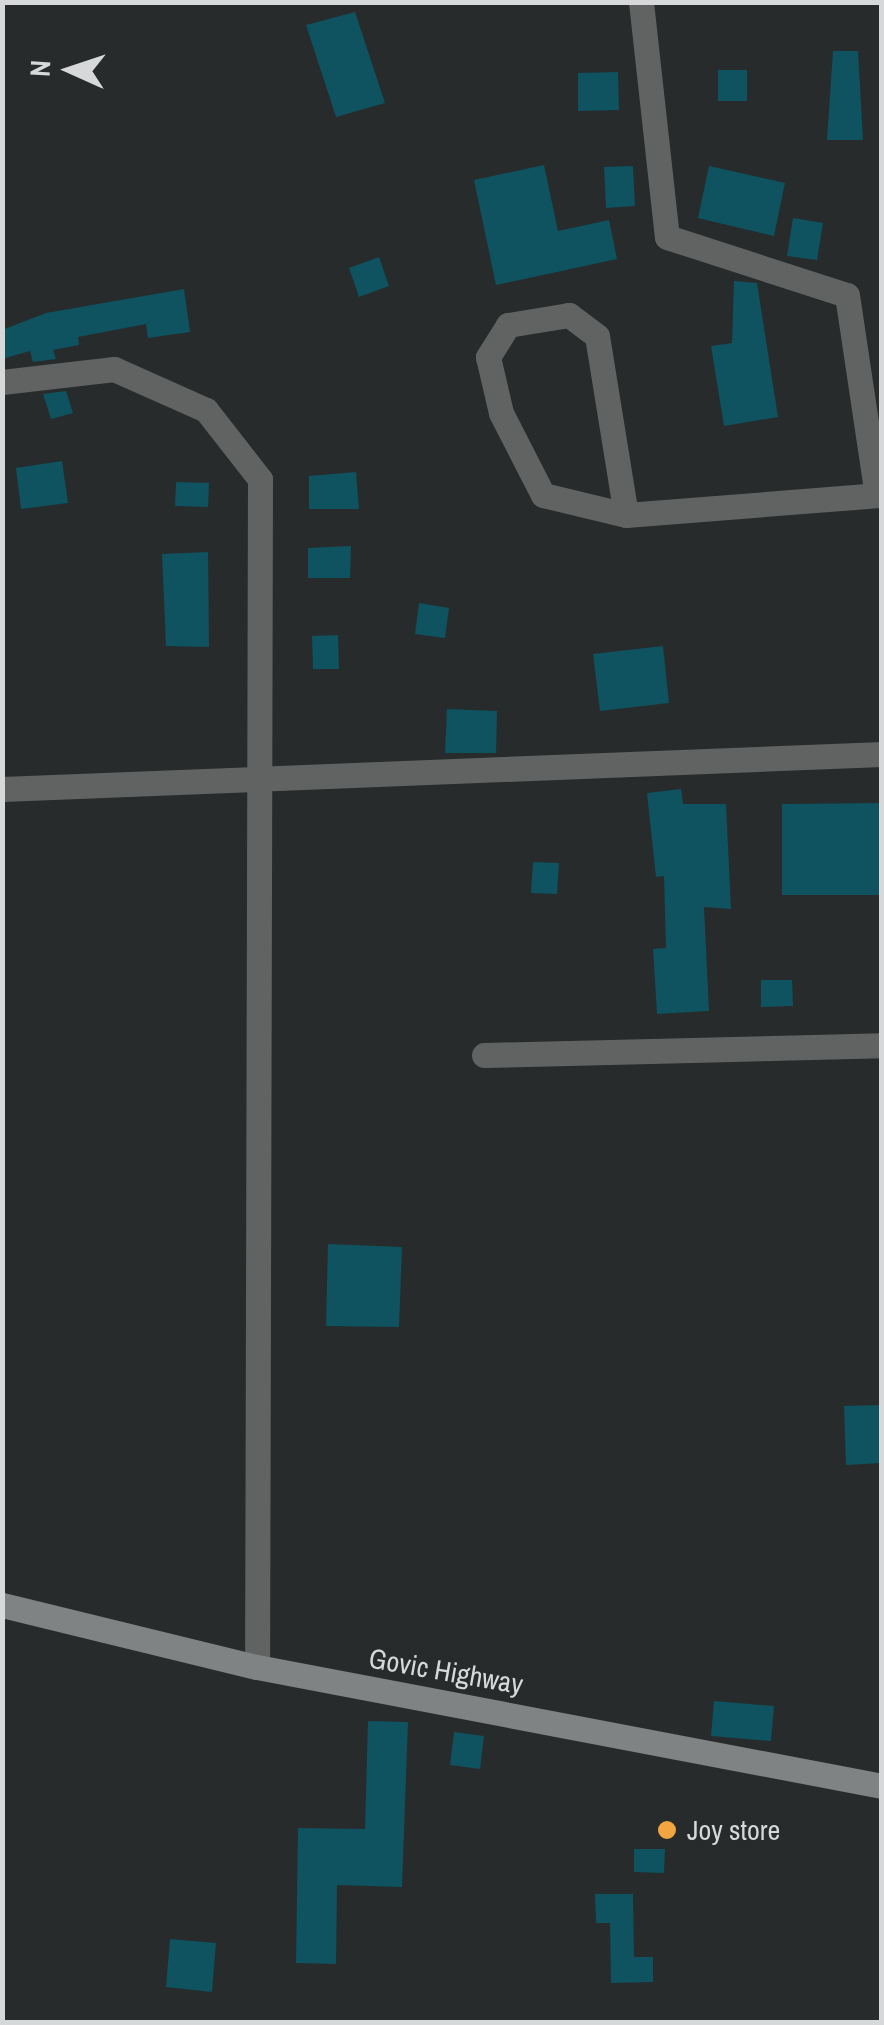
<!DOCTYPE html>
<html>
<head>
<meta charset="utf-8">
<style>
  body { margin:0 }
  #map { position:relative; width:884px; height:2025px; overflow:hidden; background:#272b2c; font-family:"Archivo Narrow",sans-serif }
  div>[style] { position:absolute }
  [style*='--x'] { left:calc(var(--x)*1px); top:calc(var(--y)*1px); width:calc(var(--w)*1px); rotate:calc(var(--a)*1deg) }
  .building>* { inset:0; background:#0e535f }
  .street>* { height:25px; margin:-12.5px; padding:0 12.5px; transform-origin:12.5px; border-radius:12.5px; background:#616363 }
  .secondary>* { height:25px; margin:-12.5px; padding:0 12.5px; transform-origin:12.5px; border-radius:12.5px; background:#7f8383 }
  .dots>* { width:28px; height:28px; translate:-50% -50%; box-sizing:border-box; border:5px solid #272b2c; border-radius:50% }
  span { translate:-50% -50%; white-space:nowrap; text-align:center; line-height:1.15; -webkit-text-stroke:8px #272b2c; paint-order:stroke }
  .street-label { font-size:28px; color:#d6d8d9 }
  .poi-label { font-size:28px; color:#d6d8d9 }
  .left { translate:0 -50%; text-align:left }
  .frame { position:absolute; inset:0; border:5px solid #d6d8d9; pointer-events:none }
  .north { position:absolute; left:20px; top:20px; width:100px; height:100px; -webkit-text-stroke:8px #272b2c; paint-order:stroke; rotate:273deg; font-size:28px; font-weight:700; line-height:40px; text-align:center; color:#d6d8d9 }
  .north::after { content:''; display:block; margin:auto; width:35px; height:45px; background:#d6d8d9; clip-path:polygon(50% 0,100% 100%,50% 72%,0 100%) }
</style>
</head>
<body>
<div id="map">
  <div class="building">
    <div style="clip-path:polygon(355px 12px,385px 103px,336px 117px,306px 25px)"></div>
    <div style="clip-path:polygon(833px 51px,858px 51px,863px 140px,827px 140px)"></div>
    <div style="clip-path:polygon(718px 70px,747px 70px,747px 101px,718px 101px)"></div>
    <div style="clip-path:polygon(618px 72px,619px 110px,578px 111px,578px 73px)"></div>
    <div style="clip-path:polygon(544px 165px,558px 231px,609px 220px,617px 259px,496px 285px,474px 180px)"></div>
    <div style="clip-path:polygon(633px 166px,635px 206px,606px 208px,604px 167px)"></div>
    <div style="clip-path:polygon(709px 166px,785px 183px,774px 236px,698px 218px)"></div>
    <div style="clip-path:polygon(793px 218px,823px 223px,817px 260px,787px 256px)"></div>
    <div style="clip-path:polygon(379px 257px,389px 286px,359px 297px,349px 268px)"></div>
    <div style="clip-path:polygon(734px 281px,757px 283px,778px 417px,724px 426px,711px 346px,732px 343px)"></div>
    <div style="clip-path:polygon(184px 289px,190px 332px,148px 338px,146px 324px,78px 337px,79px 345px,53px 350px,56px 359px,33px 362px,30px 351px,2px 359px,2px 330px,46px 313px)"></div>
    <div style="clip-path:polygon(66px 391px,73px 413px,51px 419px,43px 394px)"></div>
    <div style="clip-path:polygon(62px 461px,68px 503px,21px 509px,16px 468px)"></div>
    <div style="clip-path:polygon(356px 472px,359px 509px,309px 509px,309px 476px)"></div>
    <div style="clip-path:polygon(176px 482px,209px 483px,208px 507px,175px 506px)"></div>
    <div style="clip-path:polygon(351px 546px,350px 578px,308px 578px,308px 548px)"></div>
    <div style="clip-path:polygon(208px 552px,209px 647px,166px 646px,162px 554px)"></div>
    <div style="clip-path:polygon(419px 603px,449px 608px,445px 638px,415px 634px)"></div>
    <div style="clip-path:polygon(338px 635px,339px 669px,313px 669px,312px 636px)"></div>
    <div style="clip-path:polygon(663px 646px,669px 703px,600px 711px,593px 654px)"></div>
    <div style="clip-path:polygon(447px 709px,497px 711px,496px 753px,445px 753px)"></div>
    <div style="clip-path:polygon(681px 789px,683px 804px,726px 804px,731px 909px,704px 907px,709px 1011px,657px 1014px,653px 949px,666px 948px,664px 876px,656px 877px,647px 793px)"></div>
    <div style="clip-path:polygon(882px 803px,882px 895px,782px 895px,782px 804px)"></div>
    <div style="clip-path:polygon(533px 862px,559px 863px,557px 894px,531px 893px)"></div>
    <div style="clip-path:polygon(761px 980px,792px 980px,793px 1006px,761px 1007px)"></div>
    <div style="clip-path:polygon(328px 1244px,402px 1247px,399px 1327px,326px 1326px)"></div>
    <div style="clip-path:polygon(882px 1405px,882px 1463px,846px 1465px,844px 1406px)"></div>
    <div style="clip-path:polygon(714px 1701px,774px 1706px,771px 1741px,711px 1736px)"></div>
    <div style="clip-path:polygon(368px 1721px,408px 1722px,402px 1887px,337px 1885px,336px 1964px,296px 1963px,298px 1828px,365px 1829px)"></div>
    <div style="clip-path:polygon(454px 1732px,484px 1736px,480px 1769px,450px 1765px)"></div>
    <div style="clip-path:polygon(634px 1849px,665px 1849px,664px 1873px,634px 1872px)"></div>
    <div style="clip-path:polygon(595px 1894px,633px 1894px,634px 1957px,653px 1957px,653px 1982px,611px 1983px,610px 1923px,596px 1923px)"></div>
    <div style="clip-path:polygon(170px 1939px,216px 1943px,212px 1992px,166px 1987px)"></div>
  </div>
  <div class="street">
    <div style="--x:641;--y:2;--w:236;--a:83.7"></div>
    <div style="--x:667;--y:237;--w:189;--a:17.9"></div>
    <div style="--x:847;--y:295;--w:202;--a:81.5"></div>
    <div style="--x:2;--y:382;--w:113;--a:-6.6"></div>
    <div style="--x:114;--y:369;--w:101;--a:24"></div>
    <div style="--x:206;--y:410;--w:88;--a:52"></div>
    <div style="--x:260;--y:479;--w:1188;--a:90.14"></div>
    <div style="--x:626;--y:515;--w:181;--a:-99.2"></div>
    <div style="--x:597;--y:336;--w:35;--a:-143"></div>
    <div style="--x:569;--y:315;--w:62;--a:170.7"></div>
    <div style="--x:508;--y:325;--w:38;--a:122"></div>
    <div style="--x:488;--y:357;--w:57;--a:76.9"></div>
    <div style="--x:501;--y:413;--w:92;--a:62.9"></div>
    <div style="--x:543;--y:495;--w:85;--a:13.5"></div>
    <div style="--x:626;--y:515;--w:257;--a:-4.5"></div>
    <div style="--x:2;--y:789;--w:881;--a:-2.28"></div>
    <div style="--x:484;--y:1055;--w:398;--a:-1.4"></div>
  </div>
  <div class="secondary">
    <div style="--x:2;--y:1605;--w:262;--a:13.7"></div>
    <div style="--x:257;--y:1667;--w:636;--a:10.78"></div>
  </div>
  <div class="dots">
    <div style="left:667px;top:1830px;background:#f2a541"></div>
  </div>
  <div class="street-label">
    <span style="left:446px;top:1671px;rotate:10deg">Govic Highway</span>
  </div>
  <div class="poi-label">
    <span class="left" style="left:687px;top:1830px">Joy store</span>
  </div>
  <div class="frame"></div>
  <div class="north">N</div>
</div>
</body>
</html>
